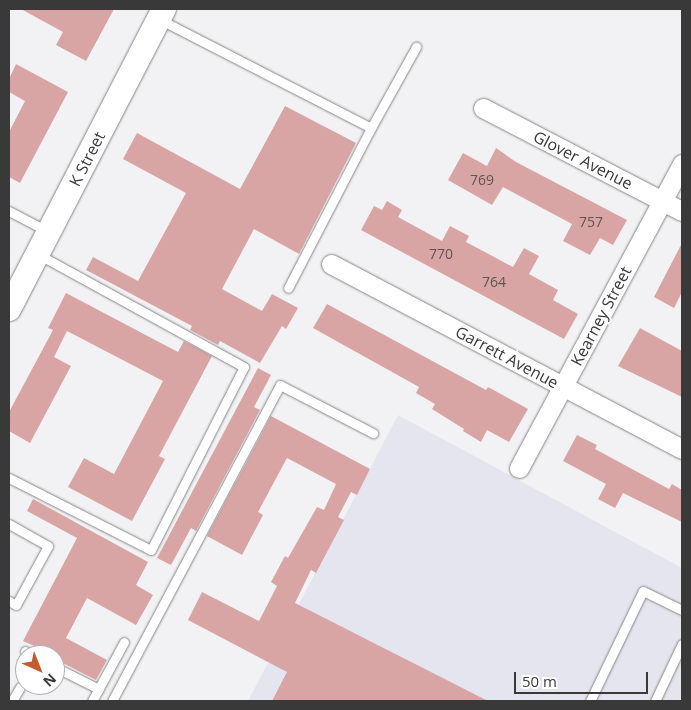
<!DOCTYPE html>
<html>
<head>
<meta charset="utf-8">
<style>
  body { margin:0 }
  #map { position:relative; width:691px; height:710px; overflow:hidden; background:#f2f2f5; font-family:"Open Sans",sans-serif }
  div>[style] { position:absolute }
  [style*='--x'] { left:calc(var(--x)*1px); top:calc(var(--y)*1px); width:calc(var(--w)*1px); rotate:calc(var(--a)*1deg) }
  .built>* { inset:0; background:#e5e5ef }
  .building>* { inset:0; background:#d8a5a4 }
  .roads { filter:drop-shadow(0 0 1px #87878a) drop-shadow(0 0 1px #87878a) }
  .service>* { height:9px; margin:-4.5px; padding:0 4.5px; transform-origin:4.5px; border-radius:4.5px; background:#fff }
  .minor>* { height:19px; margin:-9.5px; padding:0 9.5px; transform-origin:9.5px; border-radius:9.5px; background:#fff }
  .tertiary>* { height:24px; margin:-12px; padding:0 12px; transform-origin:12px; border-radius:12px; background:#fff }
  span { translate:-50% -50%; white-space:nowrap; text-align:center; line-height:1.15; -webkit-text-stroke:4.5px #fff; paint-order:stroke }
  .number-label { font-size:14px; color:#615454 }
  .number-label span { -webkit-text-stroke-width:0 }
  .street-label { font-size:16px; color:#39393a }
  .frame { position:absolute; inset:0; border:10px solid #39393a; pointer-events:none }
  .north { position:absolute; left:15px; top:645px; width:50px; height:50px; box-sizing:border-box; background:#fff; border:1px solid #b0b0b0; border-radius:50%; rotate:136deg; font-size:14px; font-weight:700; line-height:20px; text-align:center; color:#39393a }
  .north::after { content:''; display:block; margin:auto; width:18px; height:22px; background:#c35d2e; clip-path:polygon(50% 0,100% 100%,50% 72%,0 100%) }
  .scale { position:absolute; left:514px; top:672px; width:134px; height:22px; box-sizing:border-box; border:2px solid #39393a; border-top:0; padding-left:6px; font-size:15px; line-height:18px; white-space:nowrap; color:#39393a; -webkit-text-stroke:4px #fff; paint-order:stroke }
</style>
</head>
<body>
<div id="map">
  <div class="built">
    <div style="clip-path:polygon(398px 415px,682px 568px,682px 701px,248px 701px)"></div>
  </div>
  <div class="building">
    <div style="clip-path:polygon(21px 9px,114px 9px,86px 61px,56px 45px,63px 32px)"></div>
    <div style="clip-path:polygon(16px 64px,68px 92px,20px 183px,9px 177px,9px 132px,25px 101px,9px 92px,9px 79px)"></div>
    <div style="clip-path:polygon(285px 106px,356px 143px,299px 254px,254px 229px,222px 289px,262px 311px,272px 294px,298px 308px,286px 329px,282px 326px,260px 363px,220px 341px,218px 345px,190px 330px,192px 326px,86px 270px,93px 257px,138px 281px,186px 193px,123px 159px,137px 133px,240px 189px)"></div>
    <div style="clip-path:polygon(496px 148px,516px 162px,627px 220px,613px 245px,600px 238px,590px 255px,563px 241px,572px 224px,503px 187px,492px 205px,448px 180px,463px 153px,487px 166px)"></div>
    <div style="clip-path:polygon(387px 201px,402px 210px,398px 217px,442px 241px,450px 226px,469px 236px,466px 242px,513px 267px,524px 248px,539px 256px,529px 274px,558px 290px,553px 300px,578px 314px,564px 339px,361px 230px,374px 206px,382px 210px)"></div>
    <div style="clip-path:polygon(682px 243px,682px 292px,674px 308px,654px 297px)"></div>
    <div style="clip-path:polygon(66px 293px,178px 352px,184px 341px,212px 356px,159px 456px,165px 459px,132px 521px,68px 487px,84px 458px,114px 474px,163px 381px,67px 331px,54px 357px,71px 366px,30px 443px,9px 431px,9px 412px,53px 330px,48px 328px)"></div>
    <div style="clip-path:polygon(327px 304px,486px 390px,488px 387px,528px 409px,509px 442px,487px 430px,481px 442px,463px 431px,464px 429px,432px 409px,435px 404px,416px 393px,419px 387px,313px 328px)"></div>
    <div style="clip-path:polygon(640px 328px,682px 351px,682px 397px,618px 366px)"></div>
    <div style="clip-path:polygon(258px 368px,271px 375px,254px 407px,260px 410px,196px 531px,191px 528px,171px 565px,157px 558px)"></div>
    <div style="clip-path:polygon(271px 416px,370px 469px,357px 495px,351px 492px,338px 517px,344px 520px,316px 573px,311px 570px,295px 603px,488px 701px,272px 701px,287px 672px,188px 620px,202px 592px,259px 621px,277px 586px,271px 582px,285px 556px,288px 558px,317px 507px,324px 510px,336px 484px,287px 458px,258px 512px,263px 515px,242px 555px,207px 536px)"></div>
    <div style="clip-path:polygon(577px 435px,597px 445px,595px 449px,669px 489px,672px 484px,682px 490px,682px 522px,623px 493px,615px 508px,598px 499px,606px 484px,563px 461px)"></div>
    <div style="clip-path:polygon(33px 499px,148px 562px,136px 585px,153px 595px,136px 625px,87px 598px,66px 638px,107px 660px,96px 680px,57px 660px,55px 655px,23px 641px,77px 538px,27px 511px)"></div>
  </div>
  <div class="roads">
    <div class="service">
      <div style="--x:159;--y:19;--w:238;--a:27.2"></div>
      <div style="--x:371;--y:128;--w:180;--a:117.4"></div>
      <div style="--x:371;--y:128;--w:93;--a:-60.9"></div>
      <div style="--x:9;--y:211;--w:45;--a:27.7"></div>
      <div style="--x:9;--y:478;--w:159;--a:26.9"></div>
      <div style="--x:151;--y:550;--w:205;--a:-63.1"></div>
      <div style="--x:244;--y:367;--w:235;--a:-151.3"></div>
      <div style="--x:9;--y:524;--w:45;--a:29.4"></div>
      <div style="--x:48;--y:546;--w:67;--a:118.5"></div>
      <div style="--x:16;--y:605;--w:8;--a:-150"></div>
      <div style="--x:25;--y:651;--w:8;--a:30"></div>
      <div style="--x:55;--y:667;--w:49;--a:26.6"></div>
      <div style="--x:12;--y:701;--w:16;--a:-60"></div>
      <div style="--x:92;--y:701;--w:67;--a:-61.5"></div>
      <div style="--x:112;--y:701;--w:358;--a:-62"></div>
      <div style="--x:280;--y:385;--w:105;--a:27.3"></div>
      <div style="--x:590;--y:701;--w:122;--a:-64.3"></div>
      <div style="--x:643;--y:591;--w:43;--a:26"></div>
      <div style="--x:655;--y:701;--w:63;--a:-64.7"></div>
    </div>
    <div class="minor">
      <div style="--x:483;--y:108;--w:224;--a:27.4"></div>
      <div style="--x:331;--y:264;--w:397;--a:27.8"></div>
      <div style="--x:519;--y:468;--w:345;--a:-61.8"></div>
    </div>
    <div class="tertiary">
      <div style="--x:9;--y:309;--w:338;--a:-62.7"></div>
    </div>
  </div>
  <div class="number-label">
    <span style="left:482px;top:180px">769</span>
    <span style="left:591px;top:222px">757</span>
    <span style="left:441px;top:254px">770</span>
    <span style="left:494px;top:282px">764</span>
  </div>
  <div class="street-label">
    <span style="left:87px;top:159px;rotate:-63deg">K Street</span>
    <span style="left:583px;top:160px;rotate:27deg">Glover Avenue</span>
    <span style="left:601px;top:316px;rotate:-62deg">Kearney Street</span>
    <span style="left:507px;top:357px;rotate:28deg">Garrett Avenue</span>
  </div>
  <div class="frame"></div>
  <div class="north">N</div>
  <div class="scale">50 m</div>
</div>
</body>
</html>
